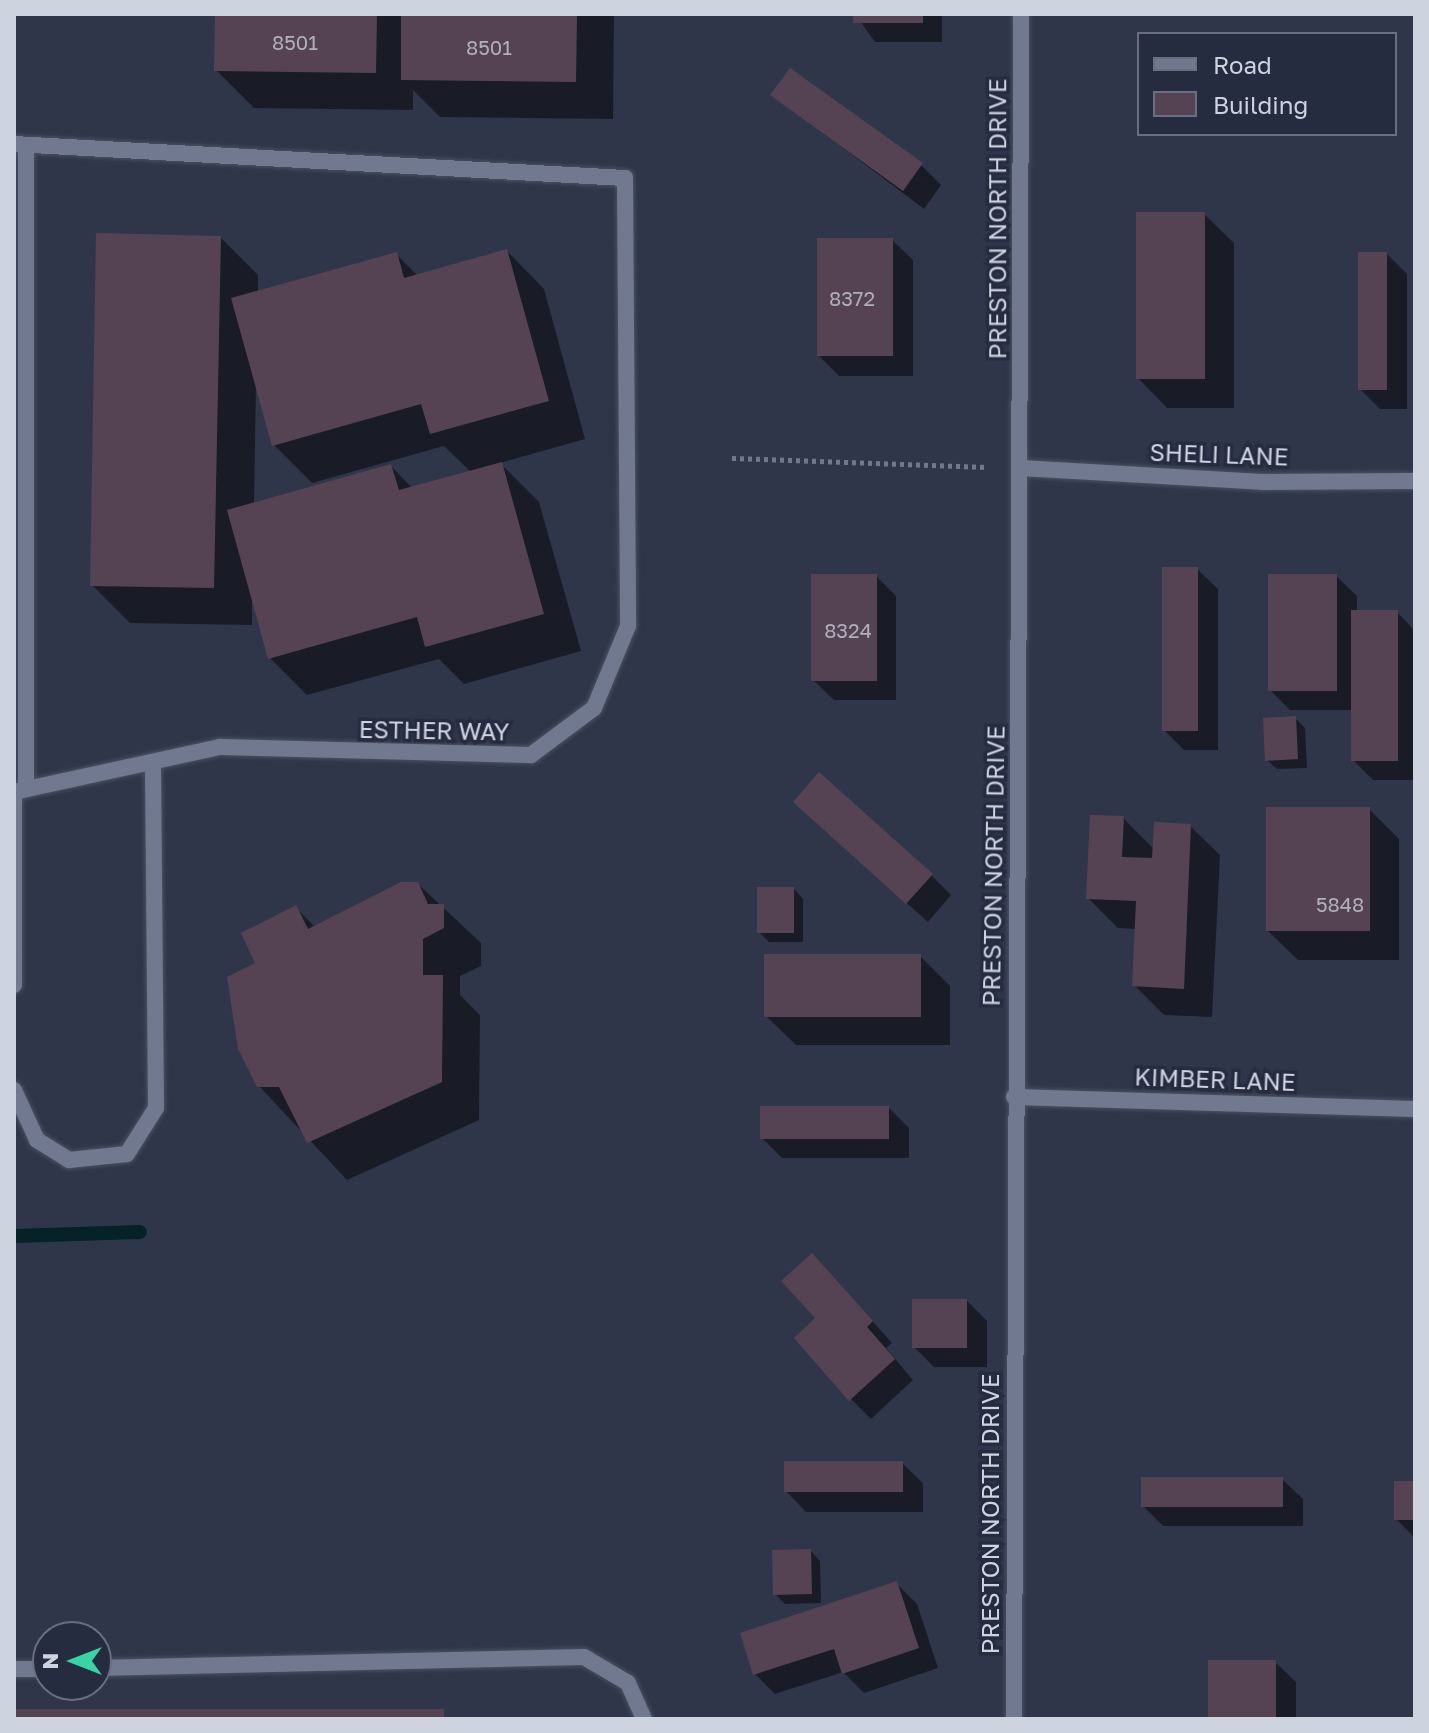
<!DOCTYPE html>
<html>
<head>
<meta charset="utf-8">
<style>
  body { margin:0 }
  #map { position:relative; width:1429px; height:1733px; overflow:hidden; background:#2f364a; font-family:"Golos Text",sans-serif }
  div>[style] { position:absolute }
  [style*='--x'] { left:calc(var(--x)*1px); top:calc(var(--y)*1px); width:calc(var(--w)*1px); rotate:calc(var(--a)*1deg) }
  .shadow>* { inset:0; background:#0007 }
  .stream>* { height:14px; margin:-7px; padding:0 7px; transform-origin:7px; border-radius:7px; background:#052227 }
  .building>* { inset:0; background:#554354 }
  .path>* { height:5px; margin-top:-2.5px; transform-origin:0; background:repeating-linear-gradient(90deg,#727889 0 4px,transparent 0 8px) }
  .roads { filter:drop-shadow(0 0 2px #4a5161) drop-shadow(0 0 2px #4a5161) }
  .lane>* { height:16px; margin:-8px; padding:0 8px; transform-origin:8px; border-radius:8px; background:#707990 }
  .street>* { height:16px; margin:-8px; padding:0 8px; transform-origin:8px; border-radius:8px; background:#707990 }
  span { translate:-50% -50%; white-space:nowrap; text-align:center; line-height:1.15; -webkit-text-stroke:7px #252c40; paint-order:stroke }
  .number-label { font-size:20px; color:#b0afbd }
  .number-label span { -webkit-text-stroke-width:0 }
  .street-label { font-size:24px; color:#ced3e0 }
  .frame { position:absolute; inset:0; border:16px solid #ced3e0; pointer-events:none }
  .legend { position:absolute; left:1137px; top:32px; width:260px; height:104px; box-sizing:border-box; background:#252c40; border:2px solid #696f80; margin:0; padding:10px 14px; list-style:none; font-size:24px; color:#ced3e0 }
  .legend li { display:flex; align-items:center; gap:16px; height:40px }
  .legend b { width:40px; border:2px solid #696f80 }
  .north { position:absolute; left:32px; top:1621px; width:80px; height:80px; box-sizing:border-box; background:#252c40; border:2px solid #696f80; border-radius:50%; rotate:270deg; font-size:22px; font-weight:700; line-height:32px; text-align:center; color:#ced3e0 }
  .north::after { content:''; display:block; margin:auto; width:28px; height:36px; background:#39d4a5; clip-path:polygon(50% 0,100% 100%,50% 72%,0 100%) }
</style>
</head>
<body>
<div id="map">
  <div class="shadow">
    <div style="clip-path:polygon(217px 14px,614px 14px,613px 119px,440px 117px,413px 90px,413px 110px,254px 108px,216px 70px)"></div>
    <div style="clip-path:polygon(855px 14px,942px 14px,942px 42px,875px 42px)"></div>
    <div style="clip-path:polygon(773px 95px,921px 165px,941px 185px,924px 209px)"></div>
    <div style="clip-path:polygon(1204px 214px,1234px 243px,1234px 408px,1167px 408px,1138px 378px)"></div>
    <div style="clip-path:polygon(evenodd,221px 238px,258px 275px,258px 293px,396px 254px,418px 276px,507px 251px,544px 289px,585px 439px,500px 463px,539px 502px,581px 651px,464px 684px,439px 659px,307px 695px,270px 658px,252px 599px,252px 625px,130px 623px,92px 585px,221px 238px,256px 385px,274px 445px,312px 483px,444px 446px,471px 472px,413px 489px,391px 466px,254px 505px,256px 385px)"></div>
    <div style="clip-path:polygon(892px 240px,913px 260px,913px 376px,839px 376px,819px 356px)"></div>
    <div style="clip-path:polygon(1387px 254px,1407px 274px,1407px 409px,1380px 409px,1360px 389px)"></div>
    <div style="clip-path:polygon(1197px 569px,1218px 589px,1218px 750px,1184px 750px,1164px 730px)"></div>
    <div style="clip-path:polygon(876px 576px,896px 596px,896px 700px,834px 700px,813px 680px)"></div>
    <div style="clip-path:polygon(1336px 576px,1357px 596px,1357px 612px,1397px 612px,1415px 631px,1415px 780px,1373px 780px,1353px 760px,1353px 710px,1290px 710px,1270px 690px)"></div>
    <div style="clip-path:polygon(1295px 718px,1305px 728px,1307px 768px,1277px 769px,1267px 760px)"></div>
    <div style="clip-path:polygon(1369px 809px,1399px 839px,1399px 960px,1298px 960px,1268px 931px)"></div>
    <div style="clip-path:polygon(1123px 818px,1154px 849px,1190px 826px,1220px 855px,1212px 1017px,1164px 1015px,1134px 985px,1136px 929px,1118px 928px,1088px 898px)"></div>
    <div style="clip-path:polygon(816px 822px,931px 875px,951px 895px,928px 922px)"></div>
    <div style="clip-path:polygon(418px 884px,481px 943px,481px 966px,460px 976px,460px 995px,480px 1015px,479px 1120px,347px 1180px,259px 1086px,258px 964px,295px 907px,315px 927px)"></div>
    <div style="clip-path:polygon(794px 889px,803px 899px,803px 942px,769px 942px,759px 932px)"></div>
    <div style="clip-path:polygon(920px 956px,950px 986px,950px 1045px,796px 1045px,766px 1016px)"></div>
    <div style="clip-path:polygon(889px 1108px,909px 1128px,909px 1158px,782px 1158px,762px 1138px)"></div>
    <div style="clip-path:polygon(832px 1276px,892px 1343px,886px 1348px,913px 1380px,871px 1419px,851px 1399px)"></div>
    <div style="clip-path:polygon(967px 1301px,987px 1321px,987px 1367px,934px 1367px,914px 1347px)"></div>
    <div style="clip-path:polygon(902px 1463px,923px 1483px,923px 1512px,806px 1512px,786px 1491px)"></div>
    <div style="clip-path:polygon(1282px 1479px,1303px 1499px,1303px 1526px,1163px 1526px,1143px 1506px)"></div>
    <div style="clip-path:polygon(1415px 1483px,1415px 1538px,1396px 1519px)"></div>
    <div style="clip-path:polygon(811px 1551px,820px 1561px,821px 1603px,785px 1604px,775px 1594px)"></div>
    <div style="clip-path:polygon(897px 1584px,917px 1604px,938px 1668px,864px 1693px,843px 1672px,775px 1694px,755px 1674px,742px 1634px)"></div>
    <div style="clip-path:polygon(1275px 1662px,1296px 1682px,1296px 1719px,1210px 1719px)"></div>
  </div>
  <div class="stream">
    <div style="--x:14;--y:1236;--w:126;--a:-1.8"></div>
  </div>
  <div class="building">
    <div style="clip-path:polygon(215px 14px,377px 14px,376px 73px,214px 71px)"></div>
    <div style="clip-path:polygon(401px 14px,577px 14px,576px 82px,401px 80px)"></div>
    <div style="clip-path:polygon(853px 14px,923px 14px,923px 23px,853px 23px)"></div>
    <div style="clip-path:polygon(790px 68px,923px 163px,903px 191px,770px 95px)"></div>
    <div style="clip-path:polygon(1136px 212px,1205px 212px,1205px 379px,1136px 379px)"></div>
    <div style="clip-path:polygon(96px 233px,221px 236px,214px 588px,90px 586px)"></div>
    <div style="clip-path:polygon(817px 238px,893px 238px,893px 356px,817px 356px)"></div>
    <div style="clip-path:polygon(507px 249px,549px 401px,430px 434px,421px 404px,272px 446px,231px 298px,397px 252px,404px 278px)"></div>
    <div style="clip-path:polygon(1358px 252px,1387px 252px,1387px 390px,1358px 390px)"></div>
    <div style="clip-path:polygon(502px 462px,544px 614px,425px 647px,417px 617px,268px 659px,227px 510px,391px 464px,399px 490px)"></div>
    <div style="clip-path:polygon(1162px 567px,1198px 567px,1198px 731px,1162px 731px)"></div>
    <div style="clip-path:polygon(811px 574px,877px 574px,877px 681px,811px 681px)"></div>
    <div style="clip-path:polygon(1268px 574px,1337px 574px,1337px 691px,1268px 691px)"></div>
    <div style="clip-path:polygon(1351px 610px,1398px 610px,1398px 761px,1351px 761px)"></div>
    <div style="clip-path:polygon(1296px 716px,1298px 759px,1265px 761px,1263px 718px)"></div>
    <div style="clip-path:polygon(819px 772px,933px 874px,906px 904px,793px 802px)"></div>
    <div style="clip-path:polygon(1266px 807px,1370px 807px,1370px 931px,1266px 931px)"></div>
    <div style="clip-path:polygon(1090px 815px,1124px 816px,1122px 857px,1152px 858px,1154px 822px,1191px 824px,1184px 989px,1132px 986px,1136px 901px,1086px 899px)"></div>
    <div style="clip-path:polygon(401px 882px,418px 882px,428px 904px,444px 904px,444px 928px,423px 939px,423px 975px,443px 975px,442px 1082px,307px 1143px,279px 1087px,257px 1087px,238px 1049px,227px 977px,255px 963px,241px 933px,296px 905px,308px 929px)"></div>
    <div style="clip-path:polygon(757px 887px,794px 887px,794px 933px,757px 933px)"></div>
    <div style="clip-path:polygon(764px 954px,921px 954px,921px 1017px,764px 1017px)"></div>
    <div style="clip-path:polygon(760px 1106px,889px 1106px,889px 1139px,760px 1139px)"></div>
    <div style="clip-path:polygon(812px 1253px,873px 1321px,867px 1327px,895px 1359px,849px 1401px,794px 1338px,815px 1318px,781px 1281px)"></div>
    <div style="clip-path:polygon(912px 1299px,967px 1299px,967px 1348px,912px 1348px)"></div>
    <div style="clip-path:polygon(784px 1461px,903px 1461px,903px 1492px,784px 1492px)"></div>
    <div style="clip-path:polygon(1141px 1477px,1283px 1477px,1283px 1507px,1141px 1507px)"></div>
    <div style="clip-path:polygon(1394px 1481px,1415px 1481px,1415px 1520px,1394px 1520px)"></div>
    <div style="clip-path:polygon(811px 1549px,812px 1594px,773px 1595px,772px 1550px)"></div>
    <div style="clip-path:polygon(897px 1581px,919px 1648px,842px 1674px,834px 1649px,753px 1675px,740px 1633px)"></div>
    <div style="clip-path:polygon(1208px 1660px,1276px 1660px,1276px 1719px,1208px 1719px)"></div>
    <div style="clip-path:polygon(14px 1709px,444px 1709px,444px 1719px,14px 1719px)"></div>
  </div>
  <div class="path">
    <div style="--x:732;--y:458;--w:255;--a:2"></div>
  </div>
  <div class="roads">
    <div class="lane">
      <div style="--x:14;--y:144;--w:612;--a:3.19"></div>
      <div style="--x:625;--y:178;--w:448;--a:89.6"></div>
      <div style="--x:628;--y:626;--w:89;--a:112.5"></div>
      <div style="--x:594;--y:708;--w:79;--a:143.3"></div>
      <div style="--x:531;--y:755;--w:311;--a:-178.5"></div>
      <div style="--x:220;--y:747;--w:211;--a:167.7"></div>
      <div style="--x:26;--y:145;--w:644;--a:90"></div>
      <div style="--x:14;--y:792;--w:169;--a:90"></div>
      <div style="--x:14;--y:961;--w:24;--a:90"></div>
      <div style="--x:14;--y:1090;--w:55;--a:65.3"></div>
      <div style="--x:37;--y:1140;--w:38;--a:32"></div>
      <div style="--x:69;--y:1160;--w:58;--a:-5.9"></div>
      <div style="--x:127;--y:1154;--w:54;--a:-57.8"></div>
      <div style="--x:156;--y:1108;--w:346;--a:-90.5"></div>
      <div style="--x:96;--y:1668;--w:488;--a:-1.3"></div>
      <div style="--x:584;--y:1657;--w:51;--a:30.6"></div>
      <div style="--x:628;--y:1683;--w:39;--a:66"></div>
      <div style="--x:14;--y:1669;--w:34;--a:0"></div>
    </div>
    <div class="street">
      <div style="--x:1021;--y:468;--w:241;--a:3.3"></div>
      <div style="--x:1262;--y:482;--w:153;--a:-0.4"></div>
      <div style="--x:1014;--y:1097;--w:401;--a:1.7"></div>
      <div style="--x:1014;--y:1719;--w:1705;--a:-89.76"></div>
    </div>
  </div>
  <div class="number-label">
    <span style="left:295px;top:42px">8501</span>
    <span style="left:489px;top:47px">8501</span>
    <span style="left:852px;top:298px">8372</span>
    <span style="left:848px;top:630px">8324</span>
    <span style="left:1340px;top:904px">5848</span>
  </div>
  <div class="street-label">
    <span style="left:997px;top:219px;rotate:-90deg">PRESTON NORTH DRIVE</span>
    <span style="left:1219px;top:454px;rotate:2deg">SHELI LANE</span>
    <span style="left:434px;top:730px;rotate:1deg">ESTHER WAY</span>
    <span style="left:993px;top:866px;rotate:-89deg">PRESTON NORTH DRIVE</span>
    <span style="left:1215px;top:1079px;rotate:2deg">KIMBER LANE</span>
    <span style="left:990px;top:1514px;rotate:-90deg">PRESTON NORTH DRIVE</span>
  </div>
  <div class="frame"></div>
  <ul class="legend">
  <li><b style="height:10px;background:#707990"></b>Road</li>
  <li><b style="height:22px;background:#554354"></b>Building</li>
  </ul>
  <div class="north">N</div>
</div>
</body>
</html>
